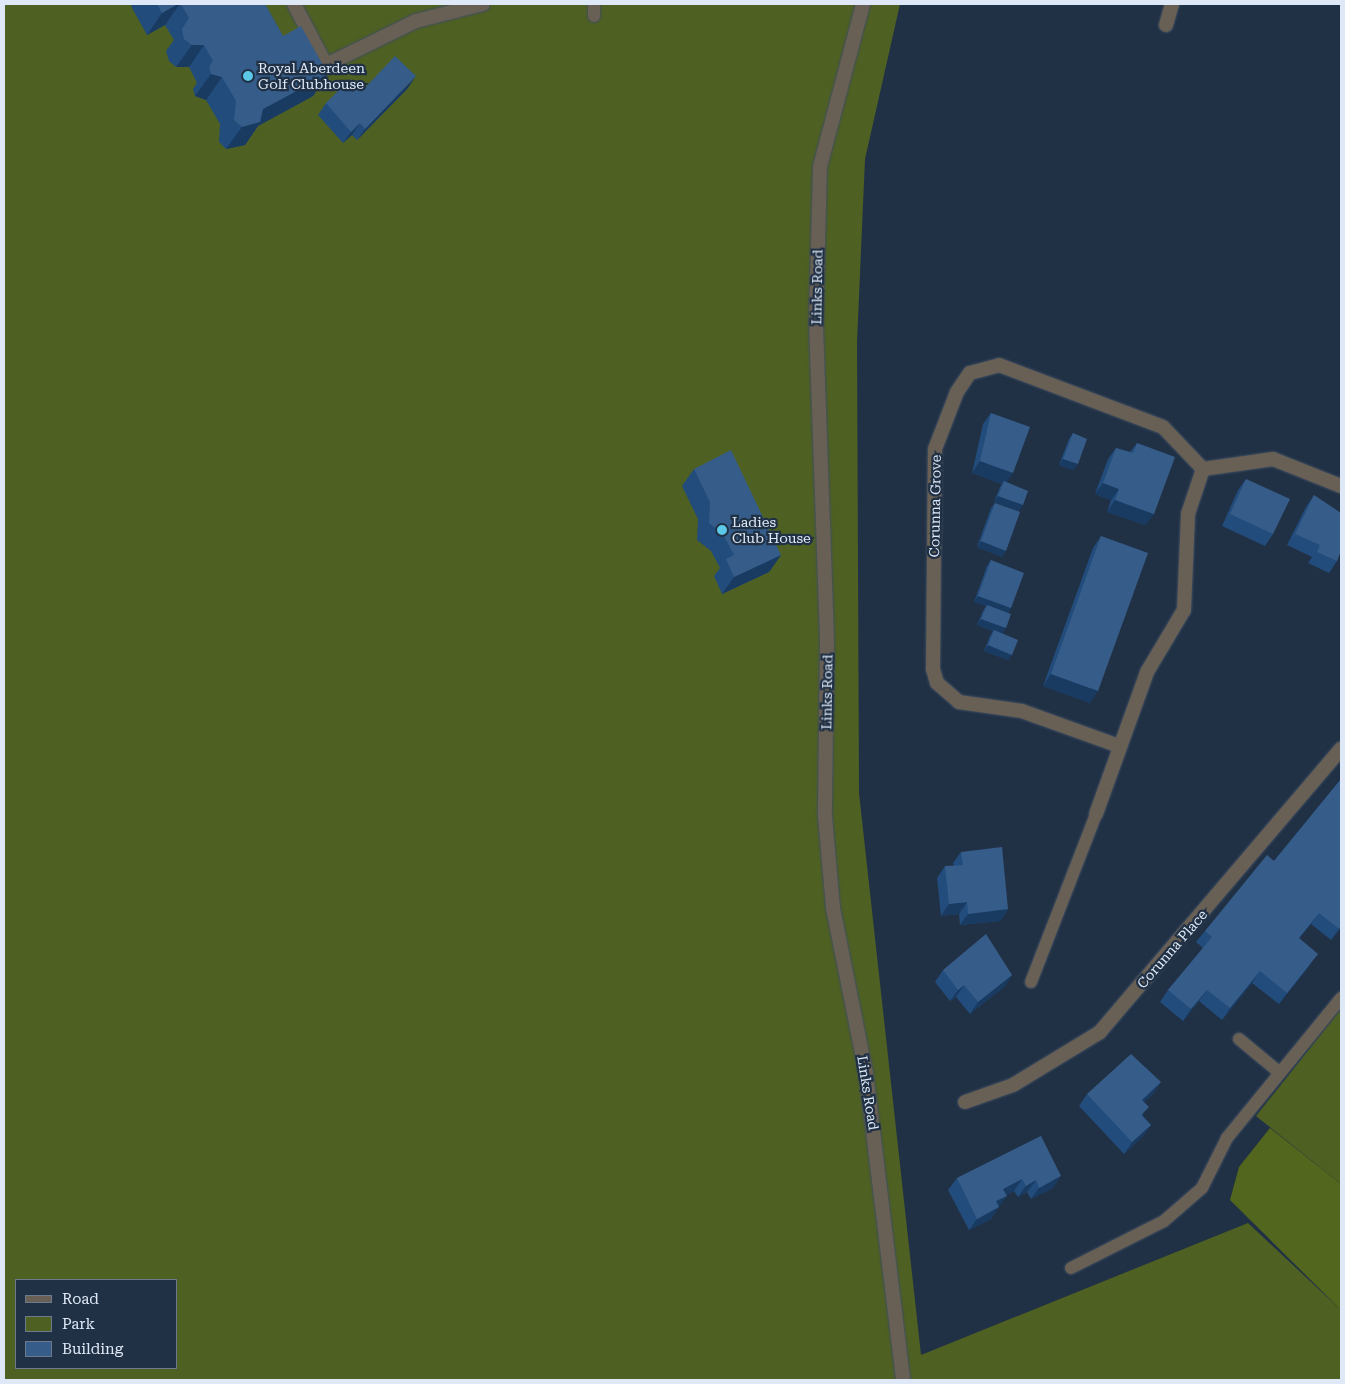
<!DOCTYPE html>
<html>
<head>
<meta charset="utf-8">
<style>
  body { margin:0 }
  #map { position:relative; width:1345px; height:1384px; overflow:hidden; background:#213145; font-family:"Roboto Serif",serif }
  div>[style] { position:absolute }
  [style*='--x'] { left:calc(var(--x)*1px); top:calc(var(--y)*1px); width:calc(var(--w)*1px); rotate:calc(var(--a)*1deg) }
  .green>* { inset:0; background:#4f6023 }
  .forest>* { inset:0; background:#53661d }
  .roads { filter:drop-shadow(0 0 1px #3f4e61) drop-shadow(0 0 1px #3f4e61) }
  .service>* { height:12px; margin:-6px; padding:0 6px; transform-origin:6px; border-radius:6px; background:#685f55 }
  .minor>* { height:14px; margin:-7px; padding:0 7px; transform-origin:7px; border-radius:7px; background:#685f55 }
  .wall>* { inset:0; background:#224c7c }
  .shaded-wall>* { inset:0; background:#193a61 }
  .building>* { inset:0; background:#365d89 }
  .dots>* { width:14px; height:14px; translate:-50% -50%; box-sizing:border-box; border:2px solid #213145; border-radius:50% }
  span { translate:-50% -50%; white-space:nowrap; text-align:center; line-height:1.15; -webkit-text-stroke:4.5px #213145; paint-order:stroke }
  .poi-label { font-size:14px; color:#dee8f6 }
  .left { translate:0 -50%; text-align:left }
  .street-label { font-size:14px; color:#dee8f6 }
  .frame { position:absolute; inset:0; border:5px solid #dee8f6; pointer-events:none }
  .legend { position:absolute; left:15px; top:1279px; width:162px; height:90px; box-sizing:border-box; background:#213145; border:1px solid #6d7a8c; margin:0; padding:6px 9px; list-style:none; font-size:15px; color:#dee8f6 }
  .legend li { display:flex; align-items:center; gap:10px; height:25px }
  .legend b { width:25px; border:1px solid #6d7a8c }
</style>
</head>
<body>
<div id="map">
  <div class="green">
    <div style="clip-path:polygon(evenodd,4px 4px,900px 4px,865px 159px,857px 342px,859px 793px,921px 1355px,1248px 1223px,1341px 1310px,1341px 1380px,4px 1380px,4px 4px,16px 1280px,176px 1280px,176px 1368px,16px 1368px,16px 1280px)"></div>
    <div style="clip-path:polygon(1341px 1009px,1341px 1184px,1256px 1116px)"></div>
  </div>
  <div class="forest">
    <div style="clip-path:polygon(1270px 1128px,1341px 1184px,1341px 1310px,1230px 1200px,1239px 1167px)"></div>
  </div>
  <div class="roads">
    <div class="service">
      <div style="--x:594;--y:16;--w:12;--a:-90"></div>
      <div style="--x:1031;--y:982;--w:180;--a:-68.8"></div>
      <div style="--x:1239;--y:1039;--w:53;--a:39.7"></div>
      <div style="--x:1071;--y:1268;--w:104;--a:-26.8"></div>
      <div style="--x:1164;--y:1221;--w:50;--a:-41"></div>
      <div style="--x:1202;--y:1188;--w:56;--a:-63.4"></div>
      <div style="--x:1227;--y:1138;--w:181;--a:-50.8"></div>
    </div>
    <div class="minor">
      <div style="--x:294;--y:4;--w:69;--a:62.3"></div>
      <div style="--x:326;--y:65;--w:100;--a:-26.1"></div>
      <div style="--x:416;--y:21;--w:69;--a:-14.2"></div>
      <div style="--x:863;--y:4;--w:169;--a:104.8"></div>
      <div style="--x:820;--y:167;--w:157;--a:91.5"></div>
      <div style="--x:816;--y:324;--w:316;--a:88"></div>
      <div style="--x:827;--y:640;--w:176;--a:90.7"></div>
      <div style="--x:825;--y:816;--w:92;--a:85"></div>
      <div style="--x:833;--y:908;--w:168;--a:78.7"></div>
      <div style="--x:866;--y:1073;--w:309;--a:83.1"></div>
      <div style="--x:1166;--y:25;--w:22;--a:-74"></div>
      <div style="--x:1119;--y:746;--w:103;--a:-160.2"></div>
      <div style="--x:1022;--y:711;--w:64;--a:-171.9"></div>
      <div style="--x:959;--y:702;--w:29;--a:-139"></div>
      <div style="--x:937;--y:683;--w:15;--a:-106"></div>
      <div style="--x:933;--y:669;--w:220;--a:-89.5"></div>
      <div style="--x:935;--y:449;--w:61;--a:-68.9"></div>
      <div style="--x:957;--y:392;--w:23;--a:-56"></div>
      <div style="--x:970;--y:373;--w:30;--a:-15"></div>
      <div style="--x:999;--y:365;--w:175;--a:20.7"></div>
      <div style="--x:1163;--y:427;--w:58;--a:46.4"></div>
      <div style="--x:1096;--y:814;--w:151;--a:-70.2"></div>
      <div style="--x:1147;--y:672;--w:72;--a:-59.2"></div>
      <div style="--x:1184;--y:610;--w:96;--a:-87.6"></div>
      <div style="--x:1188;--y:514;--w:47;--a:-71.6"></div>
      <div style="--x:1203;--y:469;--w:71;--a:-8.1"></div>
      <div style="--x:1273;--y:459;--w:73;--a:21.7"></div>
      <div style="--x:965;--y:1102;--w:51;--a:-19.5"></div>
      <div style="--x:1013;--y:1085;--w:102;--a:-31.3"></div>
      <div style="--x:1100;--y:1032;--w:372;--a:-49.6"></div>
    </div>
  </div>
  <div class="wall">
    <div style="clip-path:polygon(133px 4px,265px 4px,283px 36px,328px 74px,313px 96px,258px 126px,245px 145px,226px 149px,219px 142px,220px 124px,206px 100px,195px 96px,193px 89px,197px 83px,189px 67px,176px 67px,169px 61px,166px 51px,174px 40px,165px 25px,147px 35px,131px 6px)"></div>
    <div style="clip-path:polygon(408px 88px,357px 140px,352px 135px,343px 143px,318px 115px,326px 103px,362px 91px)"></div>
    <div style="clip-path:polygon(991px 413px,1007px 483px,1019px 511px,994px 502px,1000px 487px,1002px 484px,972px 473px,983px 424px)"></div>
    <div style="clip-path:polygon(1073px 433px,1073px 470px,1059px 465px,1069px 439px)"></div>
    <div style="clip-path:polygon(1137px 443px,1154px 514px,1145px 525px,1107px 512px,1111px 500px,1095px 494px,1108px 459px,1116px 448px,1130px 452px)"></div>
    <div style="clip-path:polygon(694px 469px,781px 555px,769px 572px,722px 594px,714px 576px,720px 568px,711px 551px,697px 540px,698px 519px,682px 486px)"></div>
    <div style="clip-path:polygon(1246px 479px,1273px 534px,1265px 546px,1222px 526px,1238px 490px)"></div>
    <div style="clip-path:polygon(1314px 495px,1337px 561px,1329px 573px,1308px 563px,1312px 557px,1287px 545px,1306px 507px)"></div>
    <div style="clip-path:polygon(995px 503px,1002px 557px,977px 547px,991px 508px)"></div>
    <div style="clip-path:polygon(1101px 536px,1090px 703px,1043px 686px,1093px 548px)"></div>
    <div style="clip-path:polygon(991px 560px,1011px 608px,1008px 613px,1002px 633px,1012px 655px,1008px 660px,984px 651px,990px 636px,993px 631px,977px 625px,983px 611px,986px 606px,974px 602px,987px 566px)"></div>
    <div style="clip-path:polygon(1341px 779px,1341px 928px,1331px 940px,1311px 924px,1299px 938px,1310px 965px,1279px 1004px,1252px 983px,1222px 1020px,1199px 1001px,1183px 1021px,1160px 1002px,1168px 990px,1203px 948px,1196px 942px,1205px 931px,1274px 861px)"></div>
    <div style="clip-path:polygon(961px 852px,1008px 909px,1000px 921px,960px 925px,959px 914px,941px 916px,937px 878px,945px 866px,954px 866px,953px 863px)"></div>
    <div style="clip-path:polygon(943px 970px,1012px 975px,1004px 987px,970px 1014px,956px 997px,950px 1001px,935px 982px)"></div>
    <div style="clip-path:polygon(1161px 1082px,1153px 1094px,1144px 1102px,1143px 1116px,1151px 1125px,1143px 1136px,1124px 1154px,1079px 1106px,1087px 1094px)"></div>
    <div style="clip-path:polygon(1041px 1136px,1053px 1188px,1031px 1199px,1027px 1192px,1018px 1197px,1014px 1191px,1006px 1195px,991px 1219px,969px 1230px,948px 1190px,957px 1178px)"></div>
  </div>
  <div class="shaded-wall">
    <div style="clip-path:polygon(178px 4px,180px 4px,165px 25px,147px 35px,162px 13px)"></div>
    <div style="clip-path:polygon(192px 45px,204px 45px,189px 67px,176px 67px)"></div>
    <div style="clip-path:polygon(211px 74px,222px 77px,206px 100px,195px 96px)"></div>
    <div style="clip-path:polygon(328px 74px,313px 96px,258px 126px,245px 145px,226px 149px,242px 127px,263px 109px)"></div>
    <div style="clip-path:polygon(416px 76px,408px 88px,357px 140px,365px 129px)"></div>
    <div style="clip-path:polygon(360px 123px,352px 135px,343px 143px,351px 132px)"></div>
    <div style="clip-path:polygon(1063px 459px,1078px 464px,1073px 470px,1059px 465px)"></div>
    <div style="clip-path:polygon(980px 461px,1013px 473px,1005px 485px,1004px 481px,1002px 484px,972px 473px)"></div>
    <div style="clip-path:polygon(1103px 483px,1119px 489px,1111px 500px,1095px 494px)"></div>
    <div style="clip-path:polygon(998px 496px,1023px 505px,1019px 511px,994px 502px)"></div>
    <div style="clip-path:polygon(1115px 500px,1154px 514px,1145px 525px,1107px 512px)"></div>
    <div style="clip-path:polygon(981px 541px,1006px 551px,1002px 557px,977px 547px)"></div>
    <div style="clip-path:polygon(781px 555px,769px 572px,722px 594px,734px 577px)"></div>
    <div style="clip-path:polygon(978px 596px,1011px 608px,1007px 614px,974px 602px)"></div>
    <div style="clip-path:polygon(981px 619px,1006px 628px,1002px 634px,977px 625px)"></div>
    <div style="clip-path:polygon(988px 645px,1012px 655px,1008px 660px,984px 651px)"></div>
    <div style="clip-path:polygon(1051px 674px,1098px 691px,1090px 703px,1043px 686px)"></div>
    <div style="clip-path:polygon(967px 902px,959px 914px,941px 916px,949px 904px)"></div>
    <div style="clip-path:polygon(1008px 909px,1000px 921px,960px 925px,968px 914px)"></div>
    <div style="clip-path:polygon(1319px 913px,1311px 924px,1291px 949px,1299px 938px)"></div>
    <div style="clip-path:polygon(1341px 926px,1341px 928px,1331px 940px,1339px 929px)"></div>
    <div style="clip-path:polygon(1318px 954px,1310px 965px,1279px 1004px,1287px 993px)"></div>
    <div style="clip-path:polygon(1260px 971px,1252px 983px,1222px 1020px,1230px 1008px)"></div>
    <div style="clip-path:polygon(1012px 975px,1004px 987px,970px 1014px,978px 1002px)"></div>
    <div style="clip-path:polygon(964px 985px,956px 997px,950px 1001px,958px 990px)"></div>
    <div style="clip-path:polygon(1207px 990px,1199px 1001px,1183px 1021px,1191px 1009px)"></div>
    <div style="clip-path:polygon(1161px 1082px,1153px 1094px,1134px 1112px,1142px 1100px)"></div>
    <div style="clip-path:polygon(1151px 1125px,1143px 1136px,1124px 1154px,1132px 1142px)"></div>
    <div style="clip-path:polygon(1061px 1176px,1053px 1188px,1031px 1199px,1039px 1188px)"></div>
    <div style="clip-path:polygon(1022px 1179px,1014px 1191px,995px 1200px,1003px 1189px)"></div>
    <div style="clip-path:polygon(1036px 1180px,1027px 1192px,1018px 1197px,1026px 1186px)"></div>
    <div style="clip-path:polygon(1007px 1196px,999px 1207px,996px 1201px)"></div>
    <div style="clip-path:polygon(999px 1207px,991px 1219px,969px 1230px,977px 1219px)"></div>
  </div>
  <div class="building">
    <div style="clip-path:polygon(157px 4px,178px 4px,162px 13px)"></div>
    <div style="clip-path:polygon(181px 4px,265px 4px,283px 36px,301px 26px,328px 74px,263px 109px,260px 122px,242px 127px,234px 120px,236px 101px,222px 77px,211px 74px,209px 67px,213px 61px,204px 45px,192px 45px,184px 39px,182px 29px,189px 18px)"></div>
    <div style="clip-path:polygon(395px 56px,416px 76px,365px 129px,360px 123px,351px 132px,326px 103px,350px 79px,362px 91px)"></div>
    <div style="clip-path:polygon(991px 413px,1030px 427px,1013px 473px,980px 461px)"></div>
    <div style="clip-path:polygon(1073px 433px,1087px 439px,1078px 464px,1063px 459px)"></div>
    <div style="clip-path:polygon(1137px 443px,1175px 457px,1154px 514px,1115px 500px,1119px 489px,1103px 483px,1116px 448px,1133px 453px)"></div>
    <div style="clip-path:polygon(731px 450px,781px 555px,734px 577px,726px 559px,734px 555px,723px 534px,709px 523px,710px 502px,694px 469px)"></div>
    <div style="clip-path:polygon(1246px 479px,1290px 499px,1273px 534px,1230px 514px)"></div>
    <div style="clip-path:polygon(1004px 481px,1028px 491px,1023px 505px,998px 496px)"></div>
    <div style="clip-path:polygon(1314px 495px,1341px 513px,1341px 551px,1337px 561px,1317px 552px,1320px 545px,1295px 534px)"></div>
    <div style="clip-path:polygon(995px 503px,1020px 512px,1006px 551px,981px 541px)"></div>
    <div style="clip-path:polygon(1101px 536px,1148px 553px,1098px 691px,1051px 674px)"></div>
    <div style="clip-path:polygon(991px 560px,1024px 573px,1011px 608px,978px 596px)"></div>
    <div style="clip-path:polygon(987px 605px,1011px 614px,1006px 628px,981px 619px)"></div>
    <div style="clip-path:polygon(994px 630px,1018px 640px,1012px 655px,988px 645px)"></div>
    <div style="clip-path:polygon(1341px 779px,1341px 926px,1339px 929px,1319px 913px,1299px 938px,1318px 954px,1287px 993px,1260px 971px,1230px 1008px,1207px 990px,1191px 1009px,1168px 990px,1212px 937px,1205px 931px,1267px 855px,1274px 861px)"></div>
    <div style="clip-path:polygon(1002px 847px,1008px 909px,968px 914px,967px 902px,949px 904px,945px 866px,963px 865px,961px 852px)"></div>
    <div style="clip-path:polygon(986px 934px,1012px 975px,978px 1002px,964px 985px,958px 990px,943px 970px)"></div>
    <div style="clip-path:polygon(1131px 1054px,1161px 1082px,1142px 1100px,1149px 1107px,1141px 1115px,1151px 1125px,1132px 1142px,1087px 1094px)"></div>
    <div style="clip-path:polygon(1041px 1136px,1061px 1176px,1039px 1188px,1036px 1180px,1026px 1186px,1022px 1179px,1003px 1189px,1007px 1196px,996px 1201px,999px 1207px,977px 1219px,957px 1178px)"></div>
  </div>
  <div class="dots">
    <div style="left:248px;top:76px;background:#5bc8e7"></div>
    <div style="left:722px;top:530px;background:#5bc8e7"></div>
  </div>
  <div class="poi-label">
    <span class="left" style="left:258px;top:76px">Royal Aberdeen<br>Golf Clubhouse</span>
    <span class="left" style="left:732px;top:530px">Ladies<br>Club House</span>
  </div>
  <div class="street-label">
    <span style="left:817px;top:287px;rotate:-89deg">Links Road</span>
    <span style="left:935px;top:506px;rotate:-89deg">Corunna Grove</span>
    <span style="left:827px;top:692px;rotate:-89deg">Links Road</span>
    <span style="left:1172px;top:949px;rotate:-49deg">Corunna Place</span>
    <span style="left:868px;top:1093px;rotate:81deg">Links Road</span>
  </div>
  <div class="frame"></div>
  <ul class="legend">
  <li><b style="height:6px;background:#685f55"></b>Road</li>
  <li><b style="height:14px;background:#4f6023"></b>Park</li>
  <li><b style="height:14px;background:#365d89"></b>Building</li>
  </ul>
</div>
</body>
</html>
